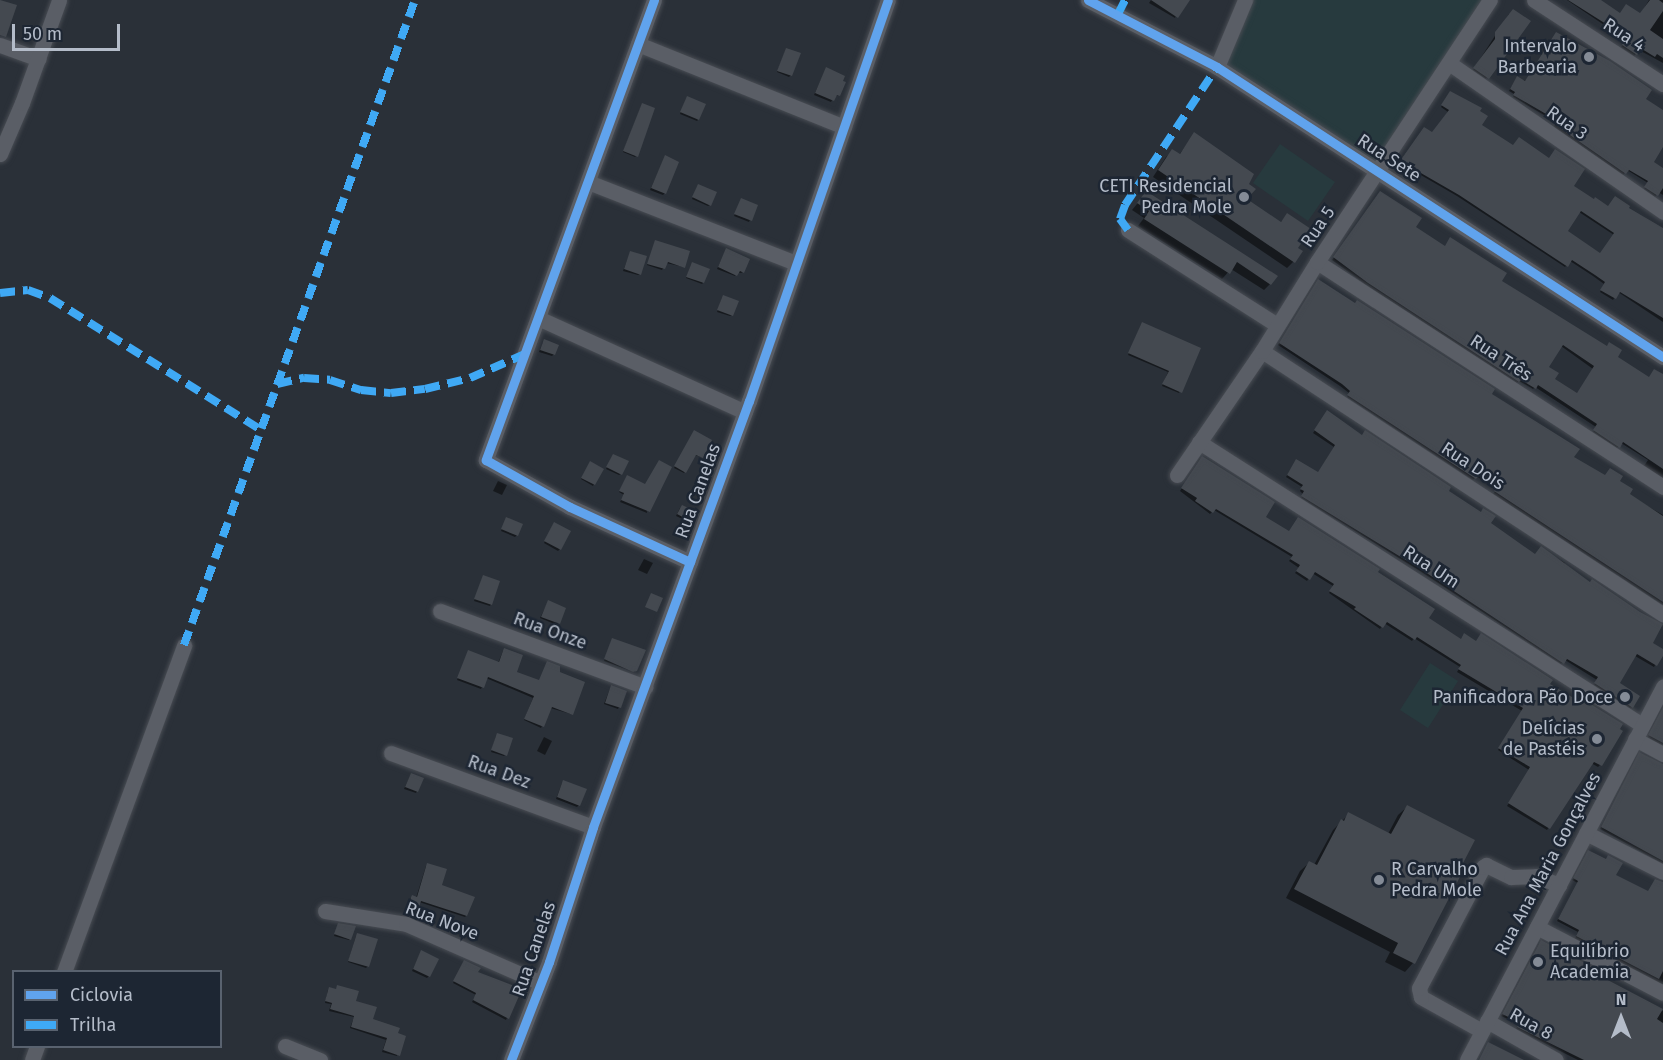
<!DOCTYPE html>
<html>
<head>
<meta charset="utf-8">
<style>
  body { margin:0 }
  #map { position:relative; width:1663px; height:1060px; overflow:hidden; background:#2a3038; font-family:"Fira Sans",sans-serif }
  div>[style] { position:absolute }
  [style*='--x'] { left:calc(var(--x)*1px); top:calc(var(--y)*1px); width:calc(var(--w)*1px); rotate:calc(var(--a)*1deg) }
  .green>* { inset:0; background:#273a3e }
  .shadow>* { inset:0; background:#0007 }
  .building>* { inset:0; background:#444950 }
  .roads { filter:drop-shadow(0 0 2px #484c53) drop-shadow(0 0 2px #484c53) }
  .minor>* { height:15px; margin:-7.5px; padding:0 7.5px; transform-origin:7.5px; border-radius:7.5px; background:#5a5e66 }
  .quiet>* { height:8px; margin-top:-4px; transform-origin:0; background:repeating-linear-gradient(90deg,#3fa9f5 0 15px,transparent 0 23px) }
  .cycleway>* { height:9px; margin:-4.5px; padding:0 4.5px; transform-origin:4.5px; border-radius:4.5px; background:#60a3ed }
  .dots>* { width:16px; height:16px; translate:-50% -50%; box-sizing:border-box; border:3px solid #1d2633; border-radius:50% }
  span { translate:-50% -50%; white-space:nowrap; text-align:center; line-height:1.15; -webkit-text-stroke:5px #1d2633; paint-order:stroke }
  .street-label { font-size:18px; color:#b4bcc9 }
  .poi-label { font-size:18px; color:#b4bcc9 }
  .right { translate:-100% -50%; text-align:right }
  .left { translate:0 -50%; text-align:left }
  .legend { position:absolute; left:12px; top:970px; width:210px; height:78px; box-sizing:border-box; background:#1d2633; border:2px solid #59626f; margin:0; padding:8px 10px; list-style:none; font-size:18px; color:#b4bcc9 }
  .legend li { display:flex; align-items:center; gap:12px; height:30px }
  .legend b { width:30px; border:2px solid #59626f }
  .north { position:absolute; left:1591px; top:988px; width:60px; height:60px; -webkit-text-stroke:4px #1d2633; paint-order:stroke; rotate:0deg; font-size:16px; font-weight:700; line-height:24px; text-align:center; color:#b4bcc9 }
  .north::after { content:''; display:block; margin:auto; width:21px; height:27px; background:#b4bcc9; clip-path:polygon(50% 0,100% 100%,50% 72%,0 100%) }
  .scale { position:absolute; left:12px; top:24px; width:108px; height:27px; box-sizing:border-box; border:3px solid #b4bcc9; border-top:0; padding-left:8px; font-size:18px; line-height:21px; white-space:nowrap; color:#b4bcc9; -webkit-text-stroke:4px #1d2633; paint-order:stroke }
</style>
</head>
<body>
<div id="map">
  <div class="green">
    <div style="clip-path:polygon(1252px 0,1485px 0,1377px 163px,1226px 65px)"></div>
    <div style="clip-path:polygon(1280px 144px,1335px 182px,1308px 221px,1253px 183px)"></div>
    <div style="clip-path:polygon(1430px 663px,1458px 681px,1428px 728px,1400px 710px)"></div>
  </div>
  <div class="shadow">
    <div style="clip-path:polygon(1151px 0,1182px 0,1175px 18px,1149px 3px)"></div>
    <div style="clip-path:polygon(1567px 0,1597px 0,1620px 14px,1640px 15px,1649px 0,1663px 0,1663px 63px,1639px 50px,1634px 56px,1621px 47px,1625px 42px,1611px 34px,1613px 31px)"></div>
    <div style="clip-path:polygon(1509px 14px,1510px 15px,1486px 79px,1473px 70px)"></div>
    <div style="clip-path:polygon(786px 49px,791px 75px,789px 77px,777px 72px)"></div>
    <div style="clip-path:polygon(825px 71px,839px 95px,834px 96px,831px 102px,814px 95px)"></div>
    <div style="clip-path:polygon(1516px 79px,1644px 100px,1663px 112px,1663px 145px,1652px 163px,1663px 170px,1663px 195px,1658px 192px,1655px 197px,1644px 189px,1648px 183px,1627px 170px,1623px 175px,1554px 127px,1555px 124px,1544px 115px,1513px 97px,1514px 94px,1509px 91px)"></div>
    <div style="clip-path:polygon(evenodd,1449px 94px,1478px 112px,1480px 125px,1572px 187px,1608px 207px,1627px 209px,1663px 230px,1663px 322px,1618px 292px,1613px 300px,1600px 292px,1604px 284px,1593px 276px,1570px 261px,1565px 267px,1457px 196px,1400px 163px,1423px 130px,1432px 134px,1448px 112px,1441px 107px,1449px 94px,1579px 212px,1614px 235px,1600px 255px,1566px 232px,1579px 212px)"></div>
    <div style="clip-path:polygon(686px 99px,698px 120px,697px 121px,680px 114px)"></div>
    <div style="clip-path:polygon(642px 104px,636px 156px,635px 157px,623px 152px)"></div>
    <div style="clip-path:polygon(1194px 134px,1245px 200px,1280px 223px,1287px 215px,1296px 248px,1293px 262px,1287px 268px,1153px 177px,1166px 157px,1173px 151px,1179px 155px)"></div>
    <div style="clip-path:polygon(665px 157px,665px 193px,663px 195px,650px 190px)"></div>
    <div style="clip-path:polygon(697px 187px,710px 205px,708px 206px,692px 199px)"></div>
    <div style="clip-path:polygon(1146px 193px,1270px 284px,1264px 290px,1231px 269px,1222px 279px,1138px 226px,1144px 218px,1132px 210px)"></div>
    <div style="clip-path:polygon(evenodd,1378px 195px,1414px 228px,1649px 379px,1663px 376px,1663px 479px,1644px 466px,1648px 460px,1621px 443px,1617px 448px,1593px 432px,1596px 427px,1535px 387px,1533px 389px,1519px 381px,1517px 383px,1366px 285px,1332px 260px,1378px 195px,1561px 346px,1593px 369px,1577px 394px,1553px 379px,1547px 368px,1561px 346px)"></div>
    <div style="clip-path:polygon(740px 202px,756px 206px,749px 222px,734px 216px)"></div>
    <div style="clip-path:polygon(655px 242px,684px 267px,666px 263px,662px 270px,647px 265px)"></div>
    <div style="clip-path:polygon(725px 252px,743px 272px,741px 273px,737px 272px,735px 276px,717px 269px)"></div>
    <div style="clip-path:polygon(630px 253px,640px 274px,638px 275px,623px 271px)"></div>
    <div style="clip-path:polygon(691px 265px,703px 283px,702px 284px,686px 278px)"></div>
    <div style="clip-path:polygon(1317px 283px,1490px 394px,1572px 458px,1605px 477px,1618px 482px,1628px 495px,1663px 515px,1663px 605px,1493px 494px,1497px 489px,1476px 476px,1473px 480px,1347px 397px,1349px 393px,1340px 386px,1278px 345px)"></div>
    <div style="clip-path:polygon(722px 298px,732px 315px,730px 316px,717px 312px)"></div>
    <div style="clip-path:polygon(1141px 325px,1200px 349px,1179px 393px,1162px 386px,1168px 372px,1128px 355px)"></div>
    <div style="clip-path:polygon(543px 342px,554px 354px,552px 356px,539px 352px)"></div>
    <div style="clip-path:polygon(1326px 414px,1447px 492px,1535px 556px,1541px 548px,1565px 563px,1563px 566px,1625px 627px,1663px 651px,1654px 667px,1635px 656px,1618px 684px,1632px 707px,1630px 708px,1594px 685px,1597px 680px,1565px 660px,1561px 664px,1420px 571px,1301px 498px,1303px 494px,1300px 491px,1302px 487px,1286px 477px,1295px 463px,1318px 473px,1334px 447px,1313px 433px)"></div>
    <div style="clip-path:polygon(693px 433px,702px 457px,694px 455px,684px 473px,674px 468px)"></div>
    <div style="clip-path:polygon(612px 457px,621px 474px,619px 475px,606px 469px)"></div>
    <div style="clip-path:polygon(1200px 459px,1264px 517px,1288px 532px,1376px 572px,1427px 618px,1460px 640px,1548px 685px,1621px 731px,1600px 765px,1598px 767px,1591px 763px,1547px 830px,1507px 806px,1529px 770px,1498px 750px,1522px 711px,1457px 672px,1460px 667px,1414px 638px,1412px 641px,1384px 623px,1380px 629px,1329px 593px,1333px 586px,1312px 573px,1307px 581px,1295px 573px,1299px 568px,1289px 561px,1292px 557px,1214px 510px,1210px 514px,1180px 491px)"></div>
    <div style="clip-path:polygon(589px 465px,594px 484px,593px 486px,581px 479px)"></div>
    <div style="clip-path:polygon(626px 479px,645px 485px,647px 513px,620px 502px,624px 495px,619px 492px)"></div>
    <div style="clip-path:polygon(498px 481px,507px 485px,502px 495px,493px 491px)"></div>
    <div style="clip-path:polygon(680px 508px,691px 521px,689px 522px,676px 516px)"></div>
    <div style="clip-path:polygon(505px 521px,517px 535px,515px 537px,501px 531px)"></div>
    <div style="clip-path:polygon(553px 525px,560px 549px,558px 551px,544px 543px)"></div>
    <div style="clip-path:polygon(644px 559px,653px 563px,647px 574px,638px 570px)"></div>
    <div style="clip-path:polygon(483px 577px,491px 604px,490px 606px,474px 601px)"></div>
    <div style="clip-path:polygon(548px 602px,564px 609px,557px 625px,540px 618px)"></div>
    <div style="clip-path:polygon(612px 640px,636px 670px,634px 672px,604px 661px)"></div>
    <div style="clip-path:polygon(503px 651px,515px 673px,539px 682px,558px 673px,571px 714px,550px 708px,541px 728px,524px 720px,533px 698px,486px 678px,481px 689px,457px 680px,467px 654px,498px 663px)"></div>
    <div style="clip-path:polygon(611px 686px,619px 707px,618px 709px,604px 704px)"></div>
    <div style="clip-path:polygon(1663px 708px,1663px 747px,1647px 737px)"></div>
    <div style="clip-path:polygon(496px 736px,505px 755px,504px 756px,491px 752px)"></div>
    <div style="clip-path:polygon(544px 737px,552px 741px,545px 755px,537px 751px)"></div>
    <div style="clip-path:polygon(1638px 756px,1663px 779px,1663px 864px,1600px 829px)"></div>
    <div style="clip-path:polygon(411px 774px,417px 791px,416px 793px,404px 789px)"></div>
    <div style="clip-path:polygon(562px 783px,579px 805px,577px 807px,556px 799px)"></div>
    <div style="clip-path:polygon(1407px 807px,1413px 963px,1405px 972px,1385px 962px,1390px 952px,1286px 898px,1300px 871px,1309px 863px,1314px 865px,1333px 830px,1349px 814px,1388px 834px,1398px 815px)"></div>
    <div style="clip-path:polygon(1586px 854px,1614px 876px,1648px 892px,1663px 883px,1663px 986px,1575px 939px,1578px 932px,1557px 921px,1578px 883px,1572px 880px)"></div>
    <div style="clip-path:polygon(426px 866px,466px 916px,465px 917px,419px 902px,413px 917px,405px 914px,410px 898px,416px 898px)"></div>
    <div style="clip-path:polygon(338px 925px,350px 939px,349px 940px,334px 936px)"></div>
    <div style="clip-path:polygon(356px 936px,368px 966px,366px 968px,348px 962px)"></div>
    <div style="clip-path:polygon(1539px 944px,1663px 1011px,1663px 1060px,1578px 1060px,1516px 1029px,1519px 1024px,1501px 1016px)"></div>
    <div style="clip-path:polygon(420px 954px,429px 976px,427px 978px,412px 971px)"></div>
    <div style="clip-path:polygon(463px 963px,476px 973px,520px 990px,506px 1020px,472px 1002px,476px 995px,453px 983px)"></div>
    <div style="clip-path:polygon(338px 987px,371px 1020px,396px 1034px,397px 1056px,382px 1052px,386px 1040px,350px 1028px,354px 1017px,329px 1011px,331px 1004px,325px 1003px,328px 990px,335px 990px)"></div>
  </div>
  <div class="building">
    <div style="clip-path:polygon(0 0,17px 5px,6px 37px,0 35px)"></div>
    <div style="clip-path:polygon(1151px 0,1190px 0,1178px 18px)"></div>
    <div style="clip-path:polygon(1568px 0,1601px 0,1620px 13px,1626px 4px,1640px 13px,1650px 0,1659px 0,1663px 3px,1663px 11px,1650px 30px,1663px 39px,1663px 58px,1657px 54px,1655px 57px,1642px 49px,1637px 55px,1622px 45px,1625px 40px,1612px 32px,1614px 29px)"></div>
    <div style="clip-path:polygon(1513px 9px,1531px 21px,1489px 79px,1473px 68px,1495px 39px,1495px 32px)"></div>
    <div style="clip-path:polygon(1556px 32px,1610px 61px,1652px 90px,1646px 99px,1663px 110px,1663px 147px,1654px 162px,1663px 168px,1663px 188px,1658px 196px,1644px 187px,1648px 181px,1629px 170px,1626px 174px,1554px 124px,1556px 122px,1546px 114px,1513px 95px,1515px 92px,1510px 89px,1517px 76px,1525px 81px)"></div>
    <div style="clip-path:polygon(786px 48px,801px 53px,792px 76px,777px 71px)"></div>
    <div style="clip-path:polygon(826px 67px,845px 76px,843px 81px,846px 82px,840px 96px,837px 95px,834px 101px,815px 93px)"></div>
    <div style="clip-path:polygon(evenodd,1450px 91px,1482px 108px,1480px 111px,1488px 116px,1482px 125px,1513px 145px,1519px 137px,1549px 158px,1555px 149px,1585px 169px,1574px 186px,1594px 199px,1595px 197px,1608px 206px,1615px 196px,1630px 206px,1629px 208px,1663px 228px,1663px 318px,1620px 292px,1616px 299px,1600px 290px,1605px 282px,1595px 275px,1572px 260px,1568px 267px,1459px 195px,1400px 161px,1424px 127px,1432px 132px,1449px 110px,1441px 105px,1450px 91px,1581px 211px,1614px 233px,1600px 253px,1568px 231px,1581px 211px)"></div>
    <div style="clip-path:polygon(687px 96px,706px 104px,699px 120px,680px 112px)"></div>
    <div style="clip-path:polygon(642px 103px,655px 108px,638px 157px,623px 151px)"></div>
    <div style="clip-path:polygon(1194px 132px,1254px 174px,1249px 184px,1256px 189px,1247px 199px,1281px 222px,1287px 213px,1311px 229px,1298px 248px,1303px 251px,1295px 263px,1158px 170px,1172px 149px,1180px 154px)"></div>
    <div style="clip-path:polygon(665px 155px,679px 162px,666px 194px,651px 188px)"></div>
    <div style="clip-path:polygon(698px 184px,717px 192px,711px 206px,692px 197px)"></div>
    <div style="clip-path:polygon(1146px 191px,1278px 276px,1271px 285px,1237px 262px,1230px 274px,1144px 219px,1149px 211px,1137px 203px)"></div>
    <div style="clip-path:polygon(evenodd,1380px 191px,1422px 218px,1416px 227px,1445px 246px,1450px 237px,1494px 265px,1507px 273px,1502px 281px,1607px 346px,1609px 342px,1622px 350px,1618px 357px,1649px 377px,1654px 369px,1663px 374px,1663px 469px,1623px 442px,1620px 448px,1593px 430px,1597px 424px,1538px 385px,1536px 389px,1521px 380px,1519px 382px,1368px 283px,1333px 257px,1380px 191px,1563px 345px,1594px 366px,1577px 393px,1555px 379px,1559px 373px,1549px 367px,1563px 345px)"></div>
    <div style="clip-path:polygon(741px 198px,758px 205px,752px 221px,734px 214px)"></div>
    <div style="clip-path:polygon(655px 240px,690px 251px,685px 268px,668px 262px,665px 269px,647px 264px)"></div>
    <div style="clip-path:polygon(726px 248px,750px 259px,744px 273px,740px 271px,737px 276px,718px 267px)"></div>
    <div style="clip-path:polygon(630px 251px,647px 256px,641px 275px,624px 269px)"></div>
    <div style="clip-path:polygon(692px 262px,710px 269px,704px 283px,686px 277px)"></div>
    <div style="clip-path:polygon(1318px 279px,1355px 303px,1357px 300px,1495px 389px,1492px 394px,1580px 449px,1574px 457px,1605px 475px,1610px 468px,1623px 476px,1620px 481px,1633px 489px,1630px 494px,1663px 516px,1663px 602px,1494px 491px,1497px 487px,1479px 475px,1476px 479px,1347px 395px,1350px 391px,1342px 384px,1279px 343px)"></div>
    <div style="clip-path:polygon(723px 295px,739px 301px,733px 316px,717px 310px)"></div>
    <div style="clip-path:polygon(1142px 322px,1201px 348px,1182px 393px,1162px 384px,1169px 371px,1128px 353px)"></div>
    <div style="clip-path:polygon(544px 339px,559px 345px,555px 355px,540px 350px)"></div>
    <div style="clip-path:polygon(1327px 410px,1362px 435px,1365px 430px,1451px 487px,1449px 491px,1481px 512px,1483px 508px,1496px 516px,1491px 523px,1535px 554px,1541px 546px,1590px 582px,1592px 579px,1640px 612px,1663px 624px,1653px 643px,1663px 649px,1663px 656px,1657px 666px,1637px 654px,1620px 683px,1640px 696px,1633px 708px,1594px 683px,1598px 677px,1567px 659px,1564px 664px,1422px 570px,1301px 496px,1304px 491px,1300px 489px,1303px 485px,1287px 475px,1296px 459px,1318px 472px,1335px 445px,1314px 430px)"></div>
    <div style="clip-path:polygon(694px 430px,712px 440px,703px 458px,696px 455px,686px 473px,674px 466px)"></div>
    <div style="clip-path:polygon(613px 454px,629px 461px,622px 475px,606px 467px)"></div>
    <div style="clip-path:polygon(1202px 456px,1275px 502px,1266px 517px,1289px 531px,1298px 517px,1380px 569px,1378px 572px,1435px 609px,1429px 618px,1461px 639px,1464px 633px,1476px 641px,1481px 633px,1553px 680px,1550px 684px,1582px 703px,1584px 700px,1623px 724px,1620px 729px,1623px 731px,1602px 766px,1594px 762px,1550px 829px,1508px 803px,1530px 767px,1498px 748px,1523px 708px,1458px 669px,1461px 665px,1417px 637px,1415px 640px,1387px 622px,1383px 628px,1354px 609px,1356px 607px,1329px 591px,1334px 584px,1315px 572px,1310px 580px,1296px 571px,1300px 565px,1290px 559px,1293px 555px,1216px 509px,1213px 513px,1195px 501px,1197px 498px,1181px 488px)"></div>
    <div style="clip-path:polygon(659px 460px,672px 467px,650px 512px,621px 500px,624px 493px,619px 491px,627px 475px,645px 484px)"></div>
    <div style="clip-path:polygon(590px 461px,604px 469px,595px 485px,581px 478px)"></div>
    <div style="clip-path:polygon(682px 505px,697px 512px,692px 522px,677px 514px)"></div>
    <div style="clip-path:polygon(506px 517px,523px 524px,518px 536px,501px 529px)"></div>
    <div style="clip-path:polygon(554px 522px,571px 531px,561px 550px,544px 541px)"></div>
    <div style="clip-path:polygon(483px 575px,500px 581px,492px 605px,474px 599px)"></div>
    <div style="clip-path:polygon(651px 593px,663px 598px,657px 612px,645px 607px)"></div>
    <div style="clip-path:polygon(548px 600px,566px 608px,560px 624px,541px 617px)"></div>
    <div style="clip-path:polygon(612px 638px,646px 650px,637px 671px,633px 672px,604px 659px)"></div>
    <div style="clip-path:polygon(504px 648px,523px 655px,517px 672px,539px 680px,547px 661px,560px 666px,560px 672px,585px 682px,573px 715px,552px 707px,544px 727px,524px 719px,534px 696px,488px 677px,484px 688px,457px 678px,468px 650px,499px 662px)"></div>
    <div style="clip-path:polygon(611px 685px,627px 691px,621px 708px,605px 703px)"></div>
    <div style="clip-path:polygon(1663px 707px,1663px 743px,1648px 735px)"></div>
    <div style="clip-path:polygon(497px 733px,513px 738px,507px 756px,491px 750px)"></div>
    <div style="clip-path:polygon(1639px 752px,1663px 764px,1663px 861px,1601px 827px)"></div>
    <div style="clip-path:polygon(411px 773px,424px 778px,418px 792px,405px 787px)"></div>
    <div style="clip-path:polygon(563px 780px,587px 789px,580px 806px,557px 797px)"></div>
    <div style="clip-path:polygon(1407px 805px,1475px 840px,1460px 869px,1463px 871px,1415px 964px,1393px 953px,1398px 943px,1294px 889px,1309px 861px,1317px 865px,1341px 819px,1344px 821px,1348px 812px,1391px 834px)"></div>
    <div style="clip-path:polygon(1588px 850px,1606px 859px,1608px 855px,1623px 863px,1616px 875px,1648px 891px,1655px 879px,1663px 882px,1663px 971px,1659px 979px,1576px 936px,1579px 930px,1558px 919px,1578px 881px,1573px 878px)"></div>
    <div style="clip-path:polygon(427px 863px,447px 869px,442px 885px,475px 897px,467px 916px,421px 901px,416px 916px,405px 912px,412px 895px,417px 897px)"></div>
    <div style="clip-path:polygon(338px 923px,356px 926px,351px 940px,334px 934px)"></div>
    <div style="clip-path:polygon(357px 933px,378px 939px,369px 967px,348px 961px)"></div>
    <div style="clip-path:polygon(1541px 940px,1604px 973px,1602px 977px,1663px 1009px,1657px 1019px,1663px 1023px,1663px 1060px,1584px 1060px,1517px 1027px,1519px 1022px,1502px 1014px)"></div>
    <div style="clip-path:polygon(421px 950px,439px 959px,430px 977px,413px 969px)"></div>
    <div style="clip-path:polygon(464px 960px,481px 968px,478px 972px,522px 989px,509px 1019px,473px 1000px,476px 993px,453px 981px)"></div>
    <div style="clip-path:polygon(337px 985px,359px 991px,356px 1001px,377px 1007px,373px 1019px,400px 1028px,398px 1033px,406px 1036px,400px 1056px,383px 1050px,387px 1038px,351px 1027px,354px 1016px,330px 1009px,332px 1003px,325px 1001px,329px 987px,336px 989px)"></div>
    <div style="clip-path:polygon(1488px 1042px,1524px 1060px,1479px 1060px)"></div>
  </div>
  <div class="roads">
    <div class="minor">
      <div style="--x:654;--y:0;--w:490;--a:110.1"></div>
      <div style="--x:486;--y:460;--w:96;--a:29.2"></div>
      <div style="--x:570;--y:507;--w:132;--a:24.6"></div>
      <div style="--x:1088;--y:0;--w:145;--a:27.4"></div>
      <div style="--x:1217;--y:67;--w:532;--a:33.03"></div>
      <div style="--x:1534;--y:0;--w:154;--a:33.1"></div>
      <div style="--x:638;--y:44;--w:222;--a:21.9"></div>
      <div style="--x:0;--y:45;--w:41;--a:19.7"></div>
      <div style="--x:1449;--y:63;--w:261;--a:34.8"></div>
      <div style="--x:1217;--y:67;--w:73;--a:-67.3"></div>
      <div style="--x:0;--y:154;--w:56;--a:-66.7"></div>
      <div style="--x:22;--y:103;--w:109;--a:-70.2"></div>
      <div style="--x:588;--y:182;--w:223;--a:21.3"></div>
      <div style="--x:1128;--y:230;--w:177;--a:32.5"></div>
      <div style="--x:1317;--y:262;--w:413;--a:33"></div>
      <div style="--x:538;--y:318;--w:227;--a:24.4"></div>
      <div style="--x:1262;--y:351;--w:480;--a:33.3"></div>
      <div style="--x:1199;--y:442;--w:526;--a:32.57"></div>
      <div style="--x:1177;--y:475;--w:150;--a:-55.6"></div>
      <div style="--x:1262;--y:351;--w:105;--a:-58.3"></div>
      <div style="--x:1317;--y:262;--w:314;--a:-56.6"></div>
      <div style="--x:440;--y:611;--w:219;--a:20.3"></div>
      <div style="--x:1635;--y:739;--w:32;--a:28"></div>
      <div style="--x:391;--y:753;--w:215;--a:20.1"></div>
      <div style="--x:1586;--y:833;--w:86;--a:26.9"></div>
      <div style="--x:325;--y:911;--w:82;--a:9.1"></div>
      <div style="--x:406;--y:924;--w:147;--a:23.6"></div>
      <div style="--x:1537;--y:927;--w:142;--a:27.6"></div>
      <div style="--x:64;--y:972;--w:348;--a:-69.8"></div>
      <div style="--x:1487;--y:1021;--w:79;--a:29.5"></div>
      <div style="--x:1482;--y:1031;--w:70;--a:-150.9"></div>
      <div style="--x:1421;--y:997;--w:9;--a:-103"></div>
      <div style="--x:1419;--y:988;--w:137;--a:-62.1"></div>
      <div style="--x:1483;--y:867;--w:4;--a:-34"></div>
      <div style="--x:1486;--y:865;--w:28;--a:26"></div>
      <div style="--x:1511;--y:877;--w:25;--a:-2"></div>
      <div style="--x:1536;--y:876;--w:25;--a:21"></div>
      <div style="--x:285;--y:1046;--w:38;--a:22"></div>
      <div style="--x:32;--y:1060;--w:15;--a:-70"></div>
      <div style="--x:511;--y:1060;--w:105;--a:-68.8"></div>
      <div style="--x:549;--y:962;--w:142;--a:-71.9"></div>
      <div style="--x:593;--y:827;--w:454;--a:-69.9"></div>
      <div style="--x:749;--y:401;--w:424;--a:-70.9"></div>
      <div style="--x:1467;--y:1060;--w:422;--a:-62.3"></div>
    </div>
  </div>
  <div class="quiet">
    <div style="--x:1118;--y:14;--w:16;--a:-63"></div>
    <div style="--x:1128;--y:230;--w:14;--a:-126"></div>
    <div style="--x:1120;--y:219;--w:15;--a:-70"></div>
    <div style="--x:1125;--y:205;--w:166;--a:-56.3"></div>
    <div style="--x:0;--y:293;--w:28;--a:-6"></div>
    <div style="--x:28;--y:290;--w:23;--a:20"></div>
    <div style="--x:50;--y:298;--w:249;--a:32"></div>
    <div style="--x:277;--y:384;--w:28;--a:-13"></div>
    <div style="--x:304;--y:378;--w:26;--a:4"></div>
    <div style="--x:330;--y:380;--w:33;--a:18"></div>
    <div style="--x:361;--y:390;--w:30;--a:6"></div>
    <div style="--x:391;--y:393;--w:34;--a:-7"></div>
    <div style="--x:425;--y:389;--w:46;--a:-13.7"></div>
    <div style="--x:470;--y:378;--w:60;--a:-23.6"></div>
    <div style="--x:184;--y:645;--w:685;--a:-70.3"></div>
  </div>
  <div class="cycleway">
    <div style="--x:654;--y:0;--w:490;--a:110.1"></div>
    <div style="--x:486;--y:460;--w:96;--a:29.2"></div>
    <div style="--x:570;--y:507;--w:132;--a:24.6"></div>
    <div style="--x:1088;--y:0;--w:145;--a:27.4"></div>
    <div style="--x:1217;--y:67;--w:532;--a:33.03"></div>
    <div style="--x:511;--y:1060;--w:105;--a:-68.8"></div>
    <div style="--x:549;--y:962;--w:142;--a:-71.9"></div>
    <div style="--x:593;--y:827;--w:454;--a:-69.9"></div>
    <div style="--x:749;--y:401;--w:424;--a:-70.9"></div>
  </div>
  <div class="dots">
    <div style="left:1589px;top:57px;background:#848b96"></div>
    <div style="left:1244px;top:197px;background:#848b96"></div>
    <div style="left:1625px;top:697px;background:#848b96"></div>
    <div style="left:1597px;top:739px;background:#848b96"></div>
    <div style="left:1379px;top:880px;background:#848b96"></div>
    <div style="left:1538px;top:962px;background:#848b96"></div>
  </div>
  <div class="street-label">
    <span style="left:1624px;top:35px;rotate:33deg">Rua 4</span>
    <span style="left:1567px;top:123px;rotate:35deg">Rua 3</span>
    <span style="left:1389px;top:158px;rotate:33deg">Rua Sete</span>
    <span style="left:1318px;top:227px;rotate:-56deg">Rua 5</span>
    <span style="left:1501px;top:358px;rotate:33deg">Rua Três</span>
    <span style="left:1473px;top:466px;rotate:33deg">Rua Dois</span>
    <span style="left:698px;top:491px;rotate:-70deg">Rua Canelas</span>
    <span style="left:1431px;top:567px;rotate:33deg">Rua Um</span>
    <span style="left:550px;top:631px;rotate:20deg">Rua Onze</span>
    <span style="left:499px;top:772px;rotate:20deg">Rua Dez</span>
    <span style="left:1548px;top:864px;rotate:-62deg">Rua Ana Maria Gonçalves</span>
    <span style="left:442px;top:921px;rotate:21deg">Rua Nove</span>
    <span style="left:534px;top:949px;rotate:-71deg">Rua Canelas</span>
    <span style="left:1531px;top:1024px;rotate:29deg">Rua 8</span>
  </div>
  <div class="poi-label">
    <span class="right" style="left:1577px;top:57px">Intervalo<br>Barbearia</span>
    <span class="right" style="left:1232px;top:197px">CETI Residencial<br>Pedra Mole</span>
    <span class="right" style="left:1613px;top:697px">Panificadora Pão Doce</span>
    <span class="right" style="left:1585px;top:739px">Delícias<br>de Pastéis</span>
    <span class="left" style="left:1391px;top:880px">R Carvalho<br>Pedra Mole</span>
    <span class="left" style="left:1550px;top:962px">Equilíbrio<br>Academia</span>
  </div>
  <ul class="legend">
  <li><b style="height:8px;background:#60a3ed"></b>Ciclovia</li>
  <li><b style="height:8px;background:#3fa9f5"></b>Trilha</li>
  </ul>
  <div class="north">N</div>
  <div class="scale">50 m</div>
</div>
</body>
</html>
